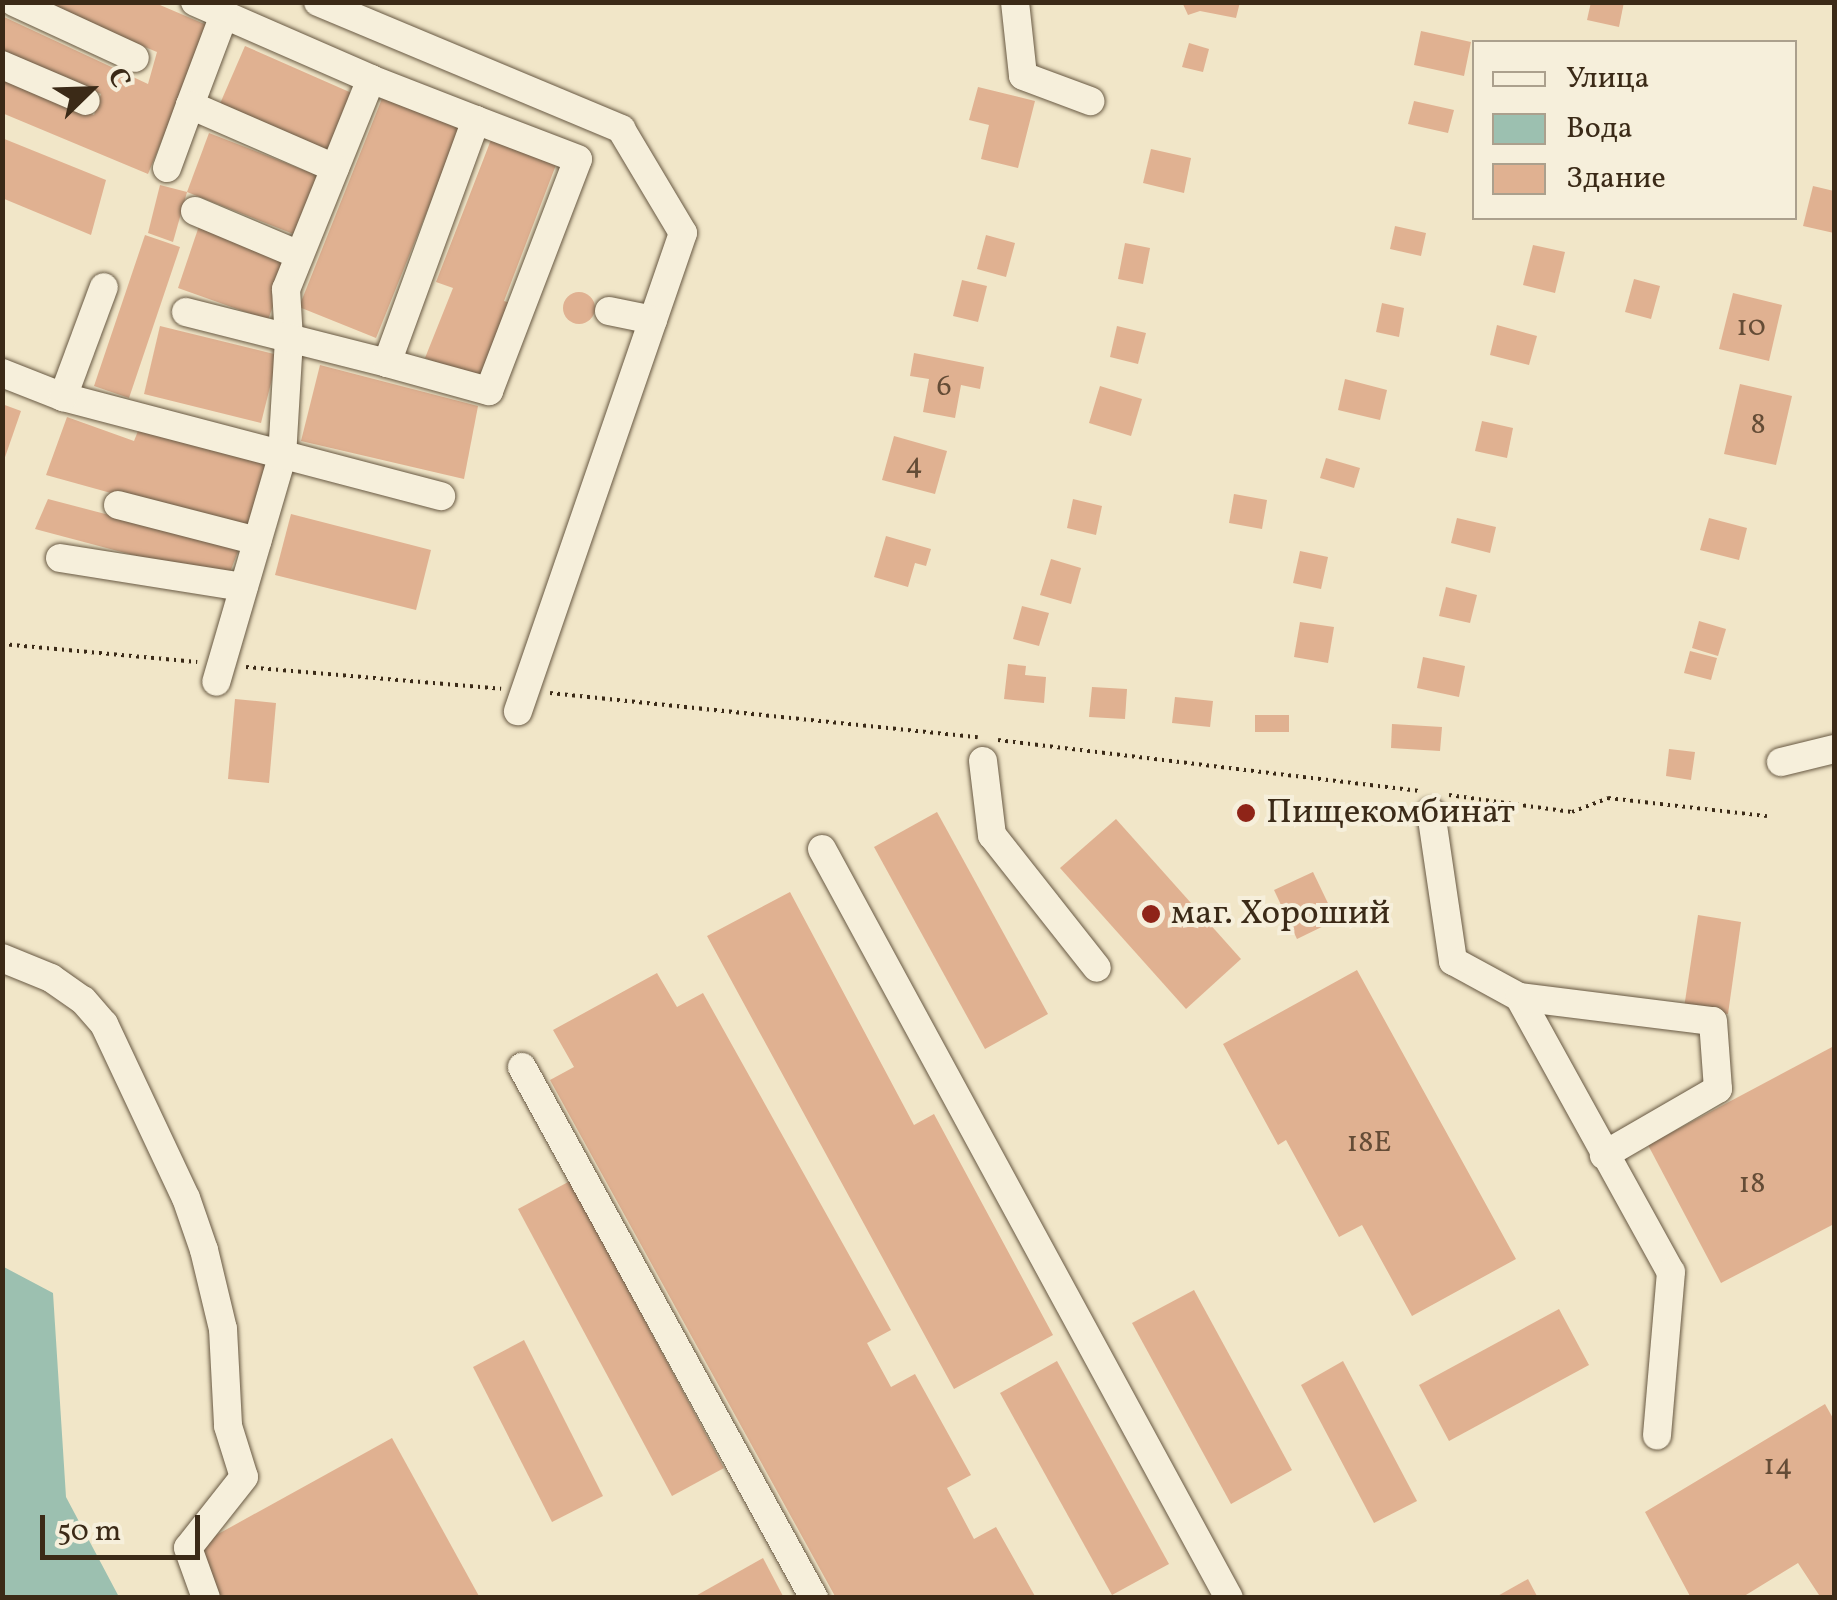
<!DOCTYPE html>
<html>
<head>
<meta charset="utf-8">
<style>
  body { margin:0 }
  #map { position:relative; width:1837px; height:1600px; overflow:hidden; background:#f1e6c8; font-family:Vollkorn,serif }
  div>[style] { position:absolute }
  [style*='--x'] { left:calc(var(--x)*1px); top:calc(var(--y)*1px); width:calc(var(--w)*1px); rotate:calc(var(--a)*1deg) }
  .water>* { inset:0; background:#9cc0b0 }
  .building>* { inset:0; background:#e0b191 }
  .round { border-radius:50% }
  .path>* { height:4px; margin-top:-2px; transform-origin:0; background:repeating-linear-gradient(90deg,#3b2a17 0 2.5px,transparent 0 7.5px) }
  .roads { filter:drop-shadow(0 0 2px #685943) drop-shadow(0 0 2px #685943) }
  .minor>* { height:28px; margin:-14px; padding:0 14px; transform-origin:14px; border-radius:14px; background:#f6efdb }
  .dots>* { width:28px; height:28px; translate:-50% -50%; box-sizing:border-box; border:5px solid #f6efdb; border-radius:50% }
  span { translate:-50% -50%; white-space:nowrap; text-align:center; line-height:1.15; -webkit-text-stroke:8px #f6efdb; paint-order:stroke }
  .number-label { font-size:30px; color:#644c36 }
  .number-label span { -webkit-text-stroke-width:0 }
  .poi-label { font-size:35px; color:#3b2a17 }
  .left { translate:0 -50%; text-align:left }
  .frame { position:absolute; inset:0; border:5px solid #3b2a17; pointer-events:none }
  .legend { position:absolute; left:1472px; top:40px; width:325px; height:180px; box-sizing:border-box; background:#f6efdb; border:2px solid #aba08d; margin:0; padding:12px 18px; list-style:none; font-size:30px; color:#3b2a17 }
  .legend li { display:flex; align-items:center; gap:20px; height:50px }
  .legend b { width:50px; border:2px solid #aba08d }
  .north { position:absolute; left:40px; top:40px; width:100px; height:100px; -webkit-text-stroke:8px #f6efdb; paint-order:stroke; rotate:67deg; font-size:28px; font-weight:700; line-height:40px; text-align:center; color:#3b2a17 }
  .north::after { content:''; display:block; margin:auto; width:35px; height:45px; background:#3b2a17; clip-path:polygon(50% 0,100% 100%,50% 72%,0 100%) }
  .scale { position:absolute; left:40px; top:1515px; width:160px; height:45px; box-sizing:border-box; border:5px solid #3b2a17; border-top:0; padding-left:12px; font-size:30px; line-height:35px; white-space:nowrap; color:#3b2a17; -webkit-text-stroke:8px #f6efdb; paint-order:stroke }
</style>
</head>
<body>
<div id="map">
  <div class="water">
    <div style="clip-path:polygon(2px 1266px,53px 1293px,66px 1497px,119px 1597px,3px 1597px)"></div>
  </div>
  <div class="building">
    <div style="clip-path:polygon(36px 2px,153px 2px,209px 26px,148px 174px,2px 113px,2px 77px,94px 115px,101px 94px,2px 53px,2px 16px,148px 84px,157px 52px)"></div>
    <div style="clip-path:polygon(1182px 2px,1240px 2px,1236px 18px,1200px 11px,1188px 15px)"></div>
    <div style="clip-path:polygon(1591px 2px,1624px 2px,1619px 27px,1587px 20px)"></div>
    <div style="clip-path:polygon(1421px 31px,1471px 42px,1464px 76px,1414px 65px)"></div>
    <div style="clip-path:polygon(1189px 43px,1209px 49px,1203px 72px,1182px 67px)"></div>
    <div style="clip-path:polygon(245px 46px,354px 94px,328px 153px,219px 106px)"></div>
    <div style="clip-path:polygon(978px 87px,1035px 101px,1018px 168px,981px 159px,989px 125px,969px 120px)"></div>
    <div style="clip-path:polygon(385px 91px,463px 122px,376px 338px,299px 307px)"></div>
    <div style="clip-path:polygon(1414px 101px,1454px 110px,1448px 133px,1408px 124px)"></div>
    <div style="clip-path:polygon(494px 132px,559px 157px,504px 301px,516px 305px,486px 382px,425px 358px,453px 288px,436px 282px)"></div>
    <div style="clip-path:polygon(209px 133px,319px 176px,296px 235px,187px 192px)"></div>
    <div style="clip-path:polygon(2px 138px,106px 180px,91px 235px,2px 198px)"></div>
    <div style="clip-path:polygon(1151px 149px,1191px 158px,1184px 193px,1143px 183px)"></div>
    <div style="clip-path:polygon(160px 185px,187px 192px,173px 242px,148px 233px)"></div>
    <div style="clip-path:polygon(1813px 186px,1834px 191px,1834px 233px,1803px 226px)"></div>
    <div style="clip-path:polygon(199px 226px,290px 258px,268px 320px,178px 288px)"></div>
    <div style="clip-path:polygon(1395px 226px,1426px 233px,1421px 256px,1390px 249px)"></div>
    <div style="clip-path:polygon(145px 235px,180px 247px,129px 398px,94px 386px)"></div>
    <div style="clip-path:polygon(986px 235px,1015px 243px,1006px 277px,977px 269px)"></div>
    <div style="clip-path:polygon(1125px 243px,1150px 248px,1143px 284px,1118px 279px)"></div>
    <div style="clip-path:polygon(1533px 245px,1565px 252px,1555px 293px,1523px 285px)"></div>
    <div style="clip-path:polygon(1634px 279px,1660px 286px,1651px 319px,1625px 312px)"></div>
    <div style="clip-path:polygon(962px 280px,987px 286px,978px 322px,953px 316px)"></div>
    <div class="round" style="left:563px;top:292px;width:32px;height:32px"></div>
    <div style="clip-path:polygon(1733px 293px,1782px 305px,1769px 361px,1719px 349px)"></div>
    <div style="clip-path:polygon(1382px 303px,1404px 308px,1399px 337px,1376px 332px)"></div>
    <div style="clip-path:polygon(1497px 325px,1537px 336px,1529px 365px,1490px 355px)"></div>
    <div style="clip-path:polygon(160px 326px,278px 355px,261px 423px,144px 394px)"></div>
    <div style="clip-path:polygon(1117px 326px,1146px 333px,1138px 364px,1110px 357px)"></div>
    <div style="clip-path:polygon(914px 353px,984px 367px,980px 389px,961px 385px,955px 418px,923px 412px,929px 379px,910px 376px)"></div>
    <div style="clip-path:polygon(320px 365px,478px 406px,464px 479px,301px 441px)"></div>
    <div style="clip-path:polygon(1345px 379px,1387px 390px,1380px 420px,1338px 410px)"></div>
    <div style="clip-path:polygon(1740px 384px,1792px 396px,1776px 465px,1724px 454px)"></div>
    <div style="clip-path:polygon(1100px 386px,1142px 399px,1131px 436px,1089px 423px)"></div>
    <div style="clip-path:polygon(2px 404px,21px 411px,3px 463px,2px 463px)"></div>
    <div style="clip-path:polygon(67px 417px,134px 441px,140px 426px,268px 461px,248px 531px,46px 475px)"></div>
    <div style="clip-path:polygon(1482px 421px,1513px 428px,1507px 458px,1475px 451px)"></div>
    <div style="clip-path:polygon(894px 436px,947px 451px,935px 494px,882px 480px)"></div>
    <div style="clip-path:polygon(1326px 458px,1360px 468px,1354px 488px,1320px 478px)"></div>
    <div style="clip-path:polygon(1234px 494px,1267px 500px,1262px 529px,1229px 523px)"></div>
    <div style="clip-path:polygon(48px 499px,239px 549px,227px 580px,35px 529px)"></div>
    <div style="clip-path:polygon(1073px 499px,1102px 506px,1096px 535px,1067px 528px)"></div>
    <div style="clip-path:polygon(291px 514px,431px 550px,416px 610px,275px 575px)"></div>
    <div style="clip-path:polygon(1457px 518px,1496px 527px,1490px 553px,1451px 543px)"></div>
    <div style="clip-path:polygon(1709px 518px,1747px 528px,1739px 560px,1700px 550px)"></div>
    <div style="clip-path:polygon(886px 536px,931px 549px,926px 566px,915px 563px,908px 587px,874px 577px)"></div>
    <div style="clip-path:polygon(1300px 551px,1328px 557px,1321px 589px,1293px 583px)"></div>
    <div style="clip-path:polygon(1051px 559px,1081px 568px,1071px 604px,1040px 595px)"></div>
    <div style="clip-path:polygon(1446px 587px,1477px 595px,1470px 623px,1439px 616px)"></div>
    <div style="clip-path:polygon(1022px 606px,1049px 613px,1039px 646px,1013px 639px)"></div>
    <div style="clip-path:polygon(1699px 621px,1726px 629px,1718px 656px,1692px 648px)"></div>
    <div style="clip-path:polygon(1300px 622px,1334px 627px,1328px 663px,1294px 657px)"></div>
    <div style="clip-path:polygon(1690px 651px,1717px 658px,1711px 680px,1684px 673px)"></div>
    <div style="clip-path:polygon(1423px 657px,1465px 666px,1459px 697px,1417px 688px)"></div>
    <div style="clip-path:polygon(1008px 664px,1026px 666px,1025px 675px,1046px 677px,1044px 703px,1004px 699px)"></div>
    <div style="clip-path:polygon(1092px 687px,1127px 689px,1125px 719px,1089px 717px)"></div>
    <div style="clip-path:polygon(1175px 697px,1213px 701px,1210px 727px,1172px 723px)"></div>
    <div style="clip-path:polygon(235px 699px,276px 703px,269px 783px,228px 779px)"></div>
    <div style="clip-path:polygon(1255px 715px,1289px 715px,1289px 732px,1255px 732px)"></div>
    <div style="clip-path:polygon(1392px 724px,1442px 727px,1440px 751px,1391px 748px)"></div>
    <div style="clip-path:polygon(1669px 749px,1695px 752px,1691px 780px,1666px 776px)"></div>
    <div style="clip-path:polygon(937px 812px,1048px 1014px,985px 1049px,874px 847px)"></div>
    <div style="clip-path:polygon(1116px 819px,1241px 959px,1186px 1009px,1060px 868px)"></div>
    <div style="clip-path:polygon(1313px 872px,1336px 920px,1297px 939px,1274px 890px)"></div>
    <div style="clip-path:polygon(790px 892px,914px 1125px,934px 1114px,1053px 1335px,954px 1389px,707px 936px)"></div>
    <div style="clip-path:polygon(1698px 915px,1741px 922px,1728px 1014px,1684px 1008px)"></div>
    <div style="clip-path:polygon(1357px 970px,1516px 1259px,1412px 1316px,1362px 1225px,1339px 1237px,1286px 1140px,1278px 1145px,1223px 1044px)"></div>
    <div style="clip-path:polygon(657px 973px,677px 1007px,703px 993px,891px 1330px,867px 1343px,891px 1387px,915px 1374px,971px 1475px,947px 1488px,974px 1539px,996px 1527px,1036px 1598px,836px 1598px,550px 1080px,574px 1067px,553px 1030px)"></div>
    <div style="clip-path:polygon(1834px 1046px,1834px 1224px,1721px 1283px,1648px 1145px)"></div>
    <div style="clip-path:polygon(570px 1181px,724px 1468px,672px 1496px,518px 1209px)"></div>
    <div style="clip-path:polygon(1194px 1290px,1292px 1470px,1231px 1504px,1132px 1323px)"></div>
    <div style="clip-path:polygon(1559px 1309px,1589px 1365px,1449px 1441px,1419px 1385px)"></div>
    <div style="clip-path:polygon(524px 1340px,603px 1496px,552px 1522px,473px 1367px)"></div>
    <div style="clip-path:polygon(1057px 1361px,1169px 1564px,1112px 1595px,1000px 1393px)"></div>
    <div style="clip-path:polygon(1343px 1361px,1417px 1501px,1374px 1523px,1301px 1385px)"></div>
    <div style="clip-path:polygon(1825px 1404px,1834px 1420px,1834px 1598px,1821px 1598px,1798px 1563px,1741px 1598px,1691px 1598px,1645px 1512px)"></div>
    <div style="clip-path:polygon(392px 1438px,480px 1598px,218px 1598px,191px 1549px)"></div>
    <div style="clip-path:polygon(763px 1558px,784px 1598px,692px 1598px)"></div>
    <div style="clip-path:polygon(1528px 1579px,1538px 1598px,1494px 1598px)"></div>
  </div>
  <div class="path">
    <div style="--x:2;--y:644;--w:196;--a:5.3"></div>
    <div style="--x:246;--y:667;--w:256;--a:4.9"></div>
    <div style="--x:550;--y:693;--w:430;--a:5.9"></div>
    <div style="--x:998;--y:740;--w:425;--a:6.9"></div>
    <div style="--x:1449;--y:795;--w:124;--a:7.9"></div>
    <div style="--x:1572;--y:812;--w:39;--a:-21"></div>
    <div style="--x:1608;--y:798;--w:160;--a:6.5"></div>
  </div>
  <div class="roads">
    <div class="minor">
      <div style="--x:14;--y:2;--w:133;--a:24.8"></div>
      <div style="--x:195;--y:2;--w:192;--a:23.6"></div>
      <div style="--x:371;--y:79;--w:227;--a:112"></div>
      <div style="--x:286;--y:289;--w:50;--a:86.6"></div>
      <div style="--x:289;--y:339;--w:118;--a:93.4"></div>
      <div style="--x:282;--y:457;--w:234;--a:106.3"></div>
      <div style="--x:318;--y:2;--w:329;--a:22.7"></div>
      <div style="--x:621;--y:129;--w:121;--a:59.2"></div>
      <div style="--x:683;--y:233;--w:506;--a:109.04"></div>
      <div style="--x:1015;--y:2;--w:74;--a:83.8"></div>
      <div style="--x:1023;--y:76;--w:72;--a:20.5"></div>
      <div style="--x:224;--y:15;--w:96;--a:110.7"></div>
      <div style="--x:190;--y:105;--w:158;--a:23.5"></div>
      <div style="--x:2;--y:65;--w:91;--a:23.2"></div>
      <div style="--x:167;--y:168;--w:67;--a:-69.9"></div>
      <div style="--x:195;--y:211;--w:113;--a:22.9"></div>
      <div style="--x:609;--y:311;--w:45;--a:11.6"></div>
      <div style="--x:186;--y:312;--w:207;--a:14.2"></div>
      <div style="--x:387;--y:363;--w:259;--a:-69.9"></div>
      <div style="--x:476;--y:120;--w:113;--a:-158.7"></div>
      <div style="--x:387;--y:363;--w:106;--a:15.4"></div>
      <div style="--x:489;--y:391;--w:248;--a:-69"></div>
      <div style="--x:578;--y:159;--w:109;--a:-159.1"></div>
      <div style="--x:2;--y:373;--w:66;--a:21.5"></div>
      <div style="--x:63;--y:397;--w:391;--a:14.7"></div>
      <div style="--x:63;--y:397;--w:117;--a:-69.6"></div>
      <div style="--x:118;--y:505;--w:144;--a:14.5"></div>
      <div style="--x:60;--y:558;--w:186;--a:9"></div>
      <div style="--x:983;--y:761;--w:75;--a:83.1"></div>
      <div style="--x:992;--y:835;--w:169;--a:51.7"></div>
      <div style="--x:1781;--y:762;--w:55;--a:-13.8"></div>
      <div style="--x:1431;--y:812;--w:151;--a:81.6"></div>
      <div style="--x:1453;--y:961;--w:75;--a:28.6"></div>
      <div style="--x:1519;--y:997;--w:314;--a:61.1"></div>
      <div style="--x:1671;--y:1272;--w:164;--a:94.9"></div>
      <div style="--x:822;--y:849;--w:852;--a:61.48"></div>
      <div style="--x:2;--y:958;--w:53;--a:22.2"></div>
      <div style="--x:51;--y:978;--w:39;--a:35"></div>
      <div style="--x:83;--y:1000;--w:32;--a:49"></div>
      <div style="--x:104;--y:1024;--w:192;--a:64.8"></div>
      <div style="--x:186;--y:1198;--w:55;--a:70.9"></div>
      <div style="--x:204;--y:1250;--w:81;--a:76.5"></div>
      <div style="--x:223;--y:1329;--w:97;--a:87"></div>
      <div style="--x:228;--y:1426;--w:53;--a:72.6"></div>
      <div style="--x:244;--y:1477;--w:90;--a:128.3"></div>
      <div style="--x:188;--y:1548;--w:53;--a:70.2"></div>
      <div style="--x:1519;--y:997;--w:195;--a:7.1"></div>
      <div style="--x:1713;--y:1021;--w:68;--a:85.8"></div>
      <div style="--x:1718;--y:1089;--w:132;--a:149.9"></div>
      <div style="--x:522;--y:1067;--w:606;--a:61.19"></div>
    </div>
  </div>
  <div class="dots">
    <div style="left:1246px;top:813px;background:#8f2418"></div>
    <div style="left:1151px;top:914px;background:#8f2418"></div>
  </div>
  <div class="number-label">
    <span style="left:1751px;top:327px">10</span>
    <span style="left:944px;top:387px">6</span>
    <span style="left:1758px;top:425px">8</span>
    <span style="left:914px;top:465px">4</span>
    <span style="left:1369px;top:1143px">18Е</span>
    <span style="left:1752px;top:1184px">18</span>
    <span style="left:1778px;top:1466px">14</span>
  </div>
  <div class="poi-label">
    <span class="left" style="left:1266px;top:813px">Пищекомбинат</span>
    <span class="left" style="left:1171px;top:914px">маг. Хороший</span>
  </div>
  <div class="frame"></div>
  <ul class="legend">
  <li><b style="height:12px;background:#f6efdb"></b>Улица</li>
  <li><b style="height:28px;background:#9cc0b0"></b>Вода</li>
  <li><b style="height:28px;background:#e0b191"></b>Здание</li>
  </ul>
  <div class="north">С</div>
  <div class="scale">50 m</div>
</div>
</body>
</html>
